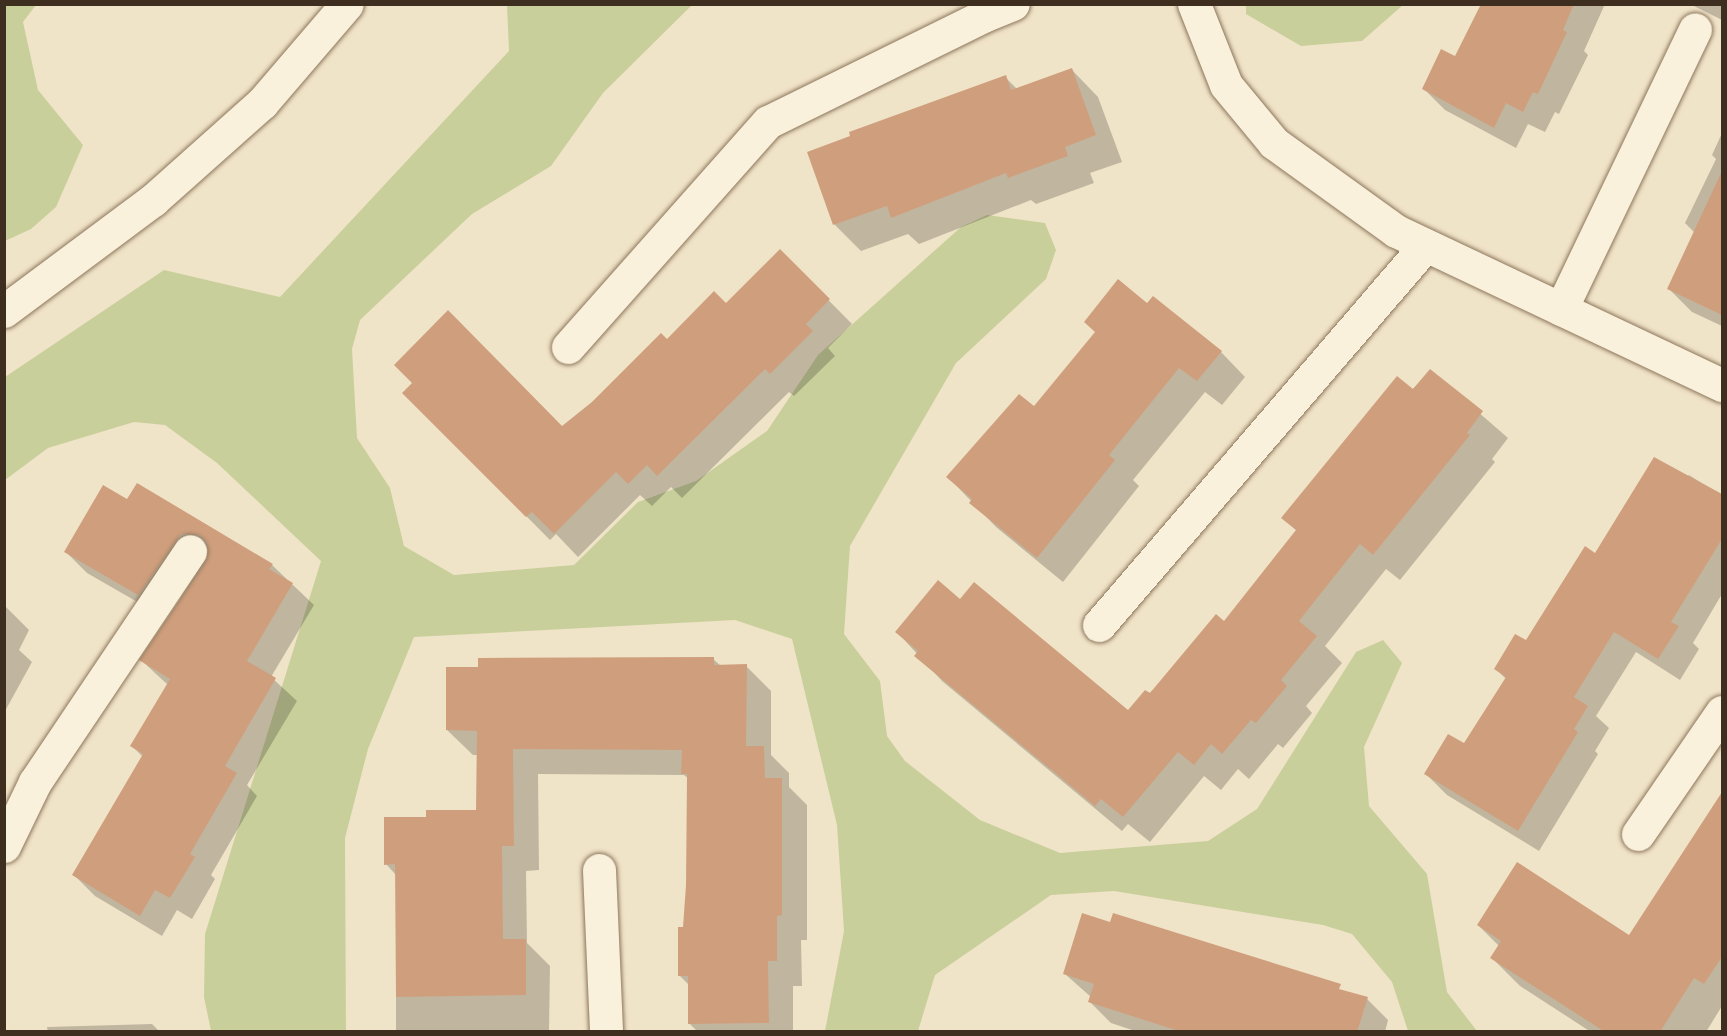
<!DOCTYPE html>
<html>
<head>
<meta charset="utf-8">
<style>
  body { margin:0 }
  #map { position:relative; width:1727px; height:1036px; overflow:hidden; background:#f0e4c8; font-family:"Roboto Serif",serif }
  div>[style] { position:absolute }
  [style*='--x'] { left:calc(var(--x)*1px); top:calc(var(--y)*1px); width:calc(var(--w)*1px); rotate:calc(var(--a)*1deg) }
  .green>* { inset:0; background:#c9cf9b }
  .shadow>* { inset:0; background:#0003 }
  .building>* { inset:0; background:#cf9f7d }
  .roads { filter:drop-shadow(0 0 2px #8d765c) drop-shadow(0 0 2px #8d765c) }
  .street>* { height:33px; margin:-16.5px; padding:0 16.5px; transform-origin:16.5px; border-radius:16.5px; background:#faf1dc }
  span { translate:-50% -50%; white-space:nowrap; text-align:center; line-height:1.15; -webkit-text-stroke:5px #f7eed8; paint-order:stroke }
  .frame { position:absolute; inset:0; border:6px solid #3d2e20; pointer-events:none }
</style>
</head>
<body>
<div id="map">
  <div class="green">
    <div style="clip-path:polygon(4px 5px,36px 5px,23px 22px,38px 90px,83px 145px,56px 207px,31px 229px,5px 241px)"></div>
    <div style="clip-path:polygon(507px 5px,692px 5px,603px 93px,551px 166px,472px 214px,360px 320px,352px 349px,357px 438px,390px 488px,404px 546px,454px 575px,574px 565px,638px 502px,696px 481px,767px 431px,818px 355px,961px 227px,987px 215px,1045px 223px,1056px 250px,1046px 279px,956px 363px,850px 546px,844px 634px,880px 681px,887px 736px,905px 761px,980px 820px,1060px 853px,1208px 841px,1257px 809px,1356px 652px,1383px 640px,1402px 663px,1364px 747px,1369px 806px,1427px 874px,1447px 992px,1477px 1031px,1408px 1031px,1392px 982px,1352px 934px,1323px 925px,1114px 891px,1051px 895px,935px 975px,918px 1031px,825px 1031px,844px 931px,837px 825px,792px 639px,735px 620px,414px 637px,368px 749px,345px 838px,346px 1031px,211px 1031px,204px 997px,205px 934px,321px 561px,217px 463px,165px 425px,134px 422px,48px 448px,5px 480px,5px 377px,164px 270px,280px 297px,509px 51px)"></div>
    <div style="clip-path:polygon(1246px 5px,1246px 4px,1403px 5px,1362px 41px,1301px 46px,1246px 14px)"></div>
  </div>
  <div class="shadow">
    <div style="clip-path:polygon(1482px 4px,1605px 4px,1584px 51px,1588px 55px,1559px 114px,1555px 112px,1545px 132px,1528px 124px,1516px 148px,1445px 110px,1423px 88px,1456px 58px)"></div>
    <div style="clip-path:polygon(1690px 4px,1722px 4px,1722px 20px)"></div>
    <div style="clip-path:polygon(1072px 70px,1098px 97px,1122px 162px,1090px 173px,1094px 183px,1036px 204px,1031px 200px,919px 244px,908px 234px,861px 251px,835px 225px,808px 153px,1005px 77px,1018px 90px)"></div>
    <div style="clip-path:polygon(1722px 133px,1722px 326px,1692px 312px,1668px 288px,1695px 233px,1685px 223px,1716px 159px,1712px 155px)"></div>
    <div style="clip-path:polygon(780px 251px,852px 324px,828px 348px,835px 356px,794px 396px,789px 392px,682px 498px,671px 487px,652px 506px,640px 495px,578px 557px,556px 534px,550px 540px,404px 393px,562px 427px,667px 341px,726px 305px)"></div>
    <div style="clip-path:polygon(1148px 305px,1221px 352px,1245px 377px,1222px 405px,1205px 392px,1133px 480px,1139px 486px,1063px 582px,996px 527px,948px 477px,1034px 408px)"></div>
    <div style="clip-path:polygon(1431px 371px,1508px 438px,1492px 459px,1495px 462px,1400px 580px,1386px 569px,1325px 646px,1342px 663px,1306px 706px,1312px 713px,1283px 748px,1278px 744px,1249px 779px,1238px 769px,1221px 790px,1204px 776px,1150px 842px,1128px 824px,1122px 831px,942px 681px,897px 632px,961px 601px,1129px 712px,1225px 623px,1297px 531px,1283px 517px)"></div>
    <div style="clip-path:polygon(1689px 475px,1722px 496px,1722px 594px,1693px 643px,1699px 649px,1680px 680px,1636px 652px,1596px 716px,1609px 728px,1595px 751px,1598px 754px,1539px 851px,1447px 795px,1425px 773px,1465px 745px,1506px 679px,1496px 669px,1527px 643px,1595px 555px)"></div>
    <div style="clip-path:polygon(128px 501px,272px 565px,314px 605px,271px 677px,297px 701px,247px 785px,257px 796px,211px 875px,215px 879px,192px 919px,177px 910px,162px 936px,95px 896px,74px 875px,143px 757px,132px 746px,168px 685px,141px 660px,208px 555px,203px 555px,160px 615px,87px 573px,66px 552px)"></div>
    <div style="clip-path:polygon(4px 605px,29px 630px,19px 650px,32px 662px,4px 713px)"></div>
    <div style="clip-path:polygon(713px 659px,721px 666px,746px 666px,771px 691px,771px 755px,789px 773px,789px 787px,807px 805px,807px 940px,801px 940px,802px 986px,793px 986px,793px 1032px,698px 1032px,689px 1023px,690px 986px,680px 976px,688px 885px,689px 779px,684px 775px,538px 774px,539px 870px,526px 871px,527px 943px,550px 966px,549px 1032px,396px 1032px,396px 875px,386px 864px,427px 819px,478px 811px,478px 755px,473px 755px,447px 730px)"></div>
    <div style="clip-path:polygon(1722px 795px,1722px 1006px,1706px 1032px,1591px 1032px,1520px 986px,1492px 958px,1499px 946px,1478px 925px,1630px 937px)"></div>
    <div style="clip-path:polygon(1065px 974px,1275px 1032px,1138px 1032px,1111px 1023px,1090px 1002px,1091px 997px)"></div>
    <div style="clip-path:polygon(1367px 999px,1388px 1020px,1385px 1032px,1296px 1032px)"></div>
    <div style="clip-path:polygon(152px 1024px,160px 1032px,48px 1032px,47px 1027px)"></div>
  </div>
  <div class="building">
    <div style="clip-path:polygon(1481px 4px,1574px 4px,1563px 30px,1567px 32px,1538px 94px,1533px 92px,1523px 112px,1506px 103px,1494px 128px,1422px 89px,1441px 49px,1455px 56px)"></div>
    <div style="clip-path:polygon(1072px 68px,1096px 135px,1065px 147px,1068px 156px,1008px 178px,1006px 173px,891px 218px,887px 206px,833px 225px,807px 152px,850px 136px,849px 132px,1006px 75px,1011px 90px)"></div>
    <div style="clip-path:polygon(1722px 171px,1722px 315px,1667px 289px)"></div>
    <div style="clip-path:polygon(780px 249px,830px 299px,806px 324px,813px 331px,770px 374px,765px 369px,657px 476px,647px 465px,628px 484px,616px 472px,554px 534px,532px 512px,526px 517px,402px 393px,412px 383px,394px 365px,448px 310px,562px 426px,592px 402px,661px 333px,667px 339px,714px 291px,726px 303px)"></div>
    <div style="clip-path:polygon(1118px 279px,1147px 303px,1153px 296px,1222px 351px,1197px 381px,1179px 368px,1109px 455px,1115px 460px,1037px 558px,969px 503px,972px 499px,946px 477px,1019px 394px,1034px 406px,1095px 332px,1084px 322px)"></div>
    <div style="clip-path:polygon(1430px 369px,1483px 411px,1467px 433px,1470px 435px,1373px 555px,1360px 544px,1299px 621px,1317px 636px,1281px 680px,1287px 686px,1256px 723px,1251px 720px,1222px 754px,1211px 744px,1194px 765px,1178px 752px,1123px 817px,1101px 799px,1095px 806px,914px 656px,918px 651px,895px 632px,938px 580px,960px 599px,974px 582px,1128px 710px,1145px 690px,1150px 693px,1216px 614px,1224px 621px,1296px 530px,1281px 518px,1397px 376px,1413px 389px)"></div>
    <div style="clip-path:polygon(1654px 457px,1722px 494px,1722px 539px,1671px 622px,1679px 626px,1658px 659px,1614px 632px,1574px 697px,1588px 706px,1574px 729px,1578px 732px,1518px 831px,1424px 774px,1448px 734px,1464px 743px,1506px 677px,1494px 669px,1515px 634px,1526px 640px,1585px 546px,1595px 553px)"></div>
    <div style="clip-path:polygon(137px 483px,273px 564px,269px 569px,293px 583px,247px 661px,276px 678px,225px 766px,237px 773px,190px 854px,195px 857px,170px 898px,155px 890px,140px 916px,72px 875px,143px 754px,130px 746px,170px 679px,139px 660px,206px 561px,207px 543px,200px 535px,181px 534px,138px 595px,64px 552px,103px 485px,127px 499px)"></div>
    <div style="clip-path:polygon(714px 657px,714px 665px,747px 664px,746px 746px,764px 746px,765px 778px,782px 778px,782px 915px,777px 916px,777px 961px,768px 961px,769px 1023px,688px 1024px,688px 976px,678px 976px,678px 927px,683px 927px,686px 885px,687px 774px,681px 774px,682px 750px,513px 749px,514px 846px,502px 846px,503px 939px,526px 939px,526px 995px,396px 997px,395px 864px,384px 865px,384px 817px,426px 817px,426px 810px,476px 810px,477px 731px,446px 730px,446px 667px,478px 667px,478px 658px)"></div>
    <div style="clip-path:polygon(1722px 792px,1722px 957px,1704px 984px,1694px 978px,1660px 1032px,1605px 1032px,1490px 958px,1501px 941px,1477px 925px,1517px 862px,1629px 935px)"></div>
    <div style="clip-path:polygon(1082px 913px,1110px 922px,1113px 913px,1341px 984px,1339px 989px,1368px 997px,1357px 1032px,1182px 1032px,1088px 1002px,1094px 984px,1063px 974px)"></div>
  </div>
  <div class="roads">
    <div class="street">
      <div style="--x:1194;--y:4;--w:87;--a:68.4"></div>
      <div style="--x:1226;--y:85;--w:75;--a:50.4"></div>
      <div style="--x:1274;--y:143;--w:150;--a:35.8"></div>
      <div style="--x:1396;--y:231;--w:361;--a:25.3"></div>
      <div style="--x:1561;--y:309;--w:310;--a:-64.4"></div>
      <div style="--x:4;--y:311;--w:186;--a:-36.7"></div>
      <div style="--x:153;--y:200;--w:146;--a:-41.7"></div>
      <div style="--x:262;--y:103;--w:130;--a:-49.4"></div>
      <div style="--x:568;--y:347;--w:301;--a:-48.4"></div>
      <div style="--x:768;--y:122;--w:240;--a:-26.2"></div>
      <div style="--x:983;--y:16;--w:32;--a:-22"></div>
      <div style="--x:1099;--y:625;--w:500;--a:-49.3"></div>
      <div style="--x:1638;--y:834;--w:148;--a:-55.5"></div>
      <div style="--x:4;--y:846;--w:71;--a:-64.2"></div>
      <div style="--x:35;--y:782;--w:278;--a:-56.1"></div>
      <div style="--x:599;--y:870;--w:162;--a:87.5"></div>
    </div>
  </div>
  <div class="frame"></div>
</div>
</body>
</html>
